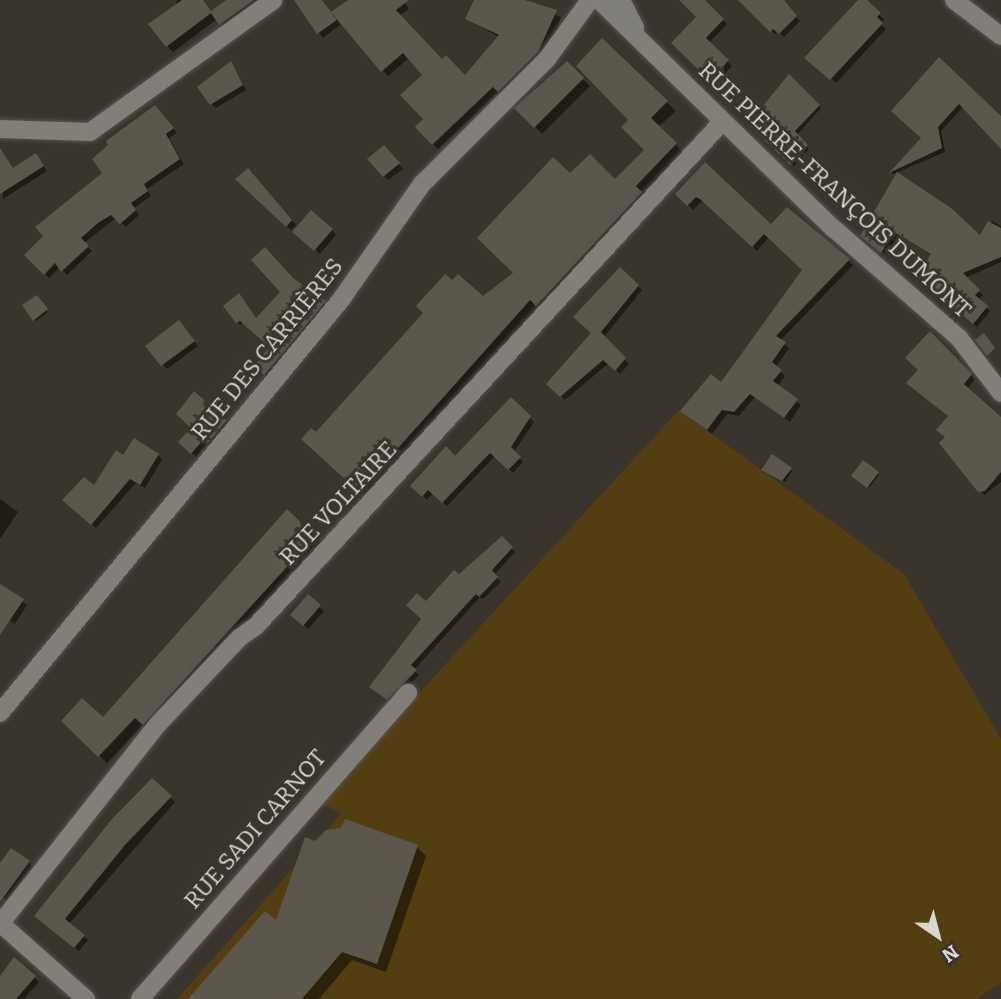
<!DOCTYPE html>
<html>
<head>
<meta charset="utf-8">
<style>
  body { margin:0 }
  #map { position:relative; width:1001px; height:999px; overflow:hidden; background:#3a352c; font-family:Bitter,serif }
  div>[style] { position:absolute }
  [style*='--x'] { left:calc(var(--x)*1px); top:calc(var(--y)*1px); width:calc(var(--w)*1px); rotate:calc(var(--a)*1deg) }
  .green>* { inset:0; background:#533e12 }
  .shadow>* { inset:0; background:#0007 }
  .building>* { inset:0; background:#5c574d }
  .roads { filter:drop-shadow(0 0 2px #57524a) drop-shadow(0 0 2px #57524a) }
  .minor>* { height:18px; margin:-9px; padding:0 9px; transform-origin:9px; border-radius:9px; background:#817f7a }
  span { translate:-50% -50%; white-space:nowrap; text-align:center; line-height:1.15; -webkit-text-stroke:6px #3a352c; paint-order:stroke }
  .street-label { font-size:23px; color:#dad7d1 }
  .north { position:absolute; left:903px; top:901px; width:70px; height:70px; -webkit-text-stroke:5px #3a352c; paint-order:stroke; rotate:145deg; font-size:19px; font-weight:700; line-height:28px; text-align:center; color:#dad7d1 }
  .north::after { content:''; display:block; margin:auto; width:24px; height:32px; background:#dad7d1; clip-path:polygon(50% 0,100% 100%,50% 72%,0 100%) }
</style>
</head>
<body>
<div id="map">
  <div class="green">
    <div style="clip-path:polygon(679px 410px,904px 574px,1001px 739px,1001px 982px,977px 999px,177px 999px,341px 814px,319px 802px)"></div>
  </div>
  <div class="shadow">
    <div style="clip-path:polygon(177px 0,202px 0,211px 12px,229px 0,270px 0,227px 30px,217px 19px,173px 52px,167px 46px)"></div>
    <div style="clip-path:polygon(303px 0,322px 0,331px 13px,351px 0,403px 0,409px 9px,399px 16px,442px 61px,465px 77px,499px 37px,467px 19px,476px 0,517px 0,561px 17px,552px 46px,504px 96px,499px 92px,438px 149px,417px 127px,426px 120px,425px 76px,409px 58px,388px 76px,336px 15px,340px 25px,323px 38px,298px 3px)"></div>
    <div style="clip-path:polygon(681px 0,703px 0,727px 24px,709px 43px,732px 66px,715px 84px,673px 43px,699px 17px)"></div>
    <div style="clip-path:polygon(780px 0,800px 21px,784px 37px,778px 31px,775px 34px,741px 1px)"></div>
    <div style="clip-path:polygon(861px 0,884px 19px,880px 23px,886px 29px,836px 83px,811px 62px)"></div>
    <div style="clip-path:polygon(602px 41px,676px 111px,658px 127px,684px 153px,369px 499px,312px 448px,317px 434px,515px 273px,570px 176px,615px 182px,646px 150px,631px 120px)"></div>
    <div style="clip-path:polygon(939px 59px,1001px 120px,1001px 147px,963px 107px,941px 131px,945px 152px,893px 174px,891px 172px,923px 138px)"></div>
    <div style="clip-path:polygon(231px 63px,246px 90px,216px 108px,211px 104px)"></div>
    <div style="clip-path:polygon(567px 64px,590px 86px,542px 134px,517px 108px)"></div>
    <div style="clip-path:polygon(789px 76px,821px 108px,797px 135px,809px 149px,794px 166px,750px 124px)"></div>
    <div style="clip-path:polygon(159px 111px,177px 133px,169px 138px,184px 164px,147px 189px,151px 196px,134px 208px,139px 215px,126px 227px,116px 218px,84px 243px,92px 251px,67px 275px,60px 267px,49px 278px,27px 255px)"></div>
    <div style="clip-path:polygon(389px 151px,403px 169px,388px 180px,384px 176px)"></div>
    <div style="clip-path:polygon(0 157px,14px 169px,39px 159px,47px 171px,3px 199px)"></div>
    <div style="clip-path:polygon(705px 165px,772px 227px,788px 209px,853px 265px,780px 341px,789px 348px,776px 367px,785px 376px,777px 387px,801px 405px,790px 422px,755px 397px,739px 416px,727px 414px,712px 434px,687px 415px,721px 385px,804px 270px,769px 237px,757px 251px,707px 203px,702px 201px,693px 210px,677px 194px)"></div>
    <div style="clip-path:polygon(898px 174px,980px 238px,992px 221px,1001px 226px,1001px 262px,965px 278px,983px 295px,978px 300px,990px 311px,977px 327px,921px 278px,933px 255px,899px 235px,886px 255px,866px 240px)"></div>
    <div style="clip-path:polygon(253px 175px,296px 225px,291px 230px,238px 179px)"></div>
    <div style="clip-path:polygon(332px 230px,336px 235px,320px 254px,299px 236px)"></div>
    <div style="clip-path:polygon(620px 270px,642px 290px,604px 337px,629px 364px,620px 374px,609px 363px,565px 400px,548px 384px,593px 333px)"></div>
    <div style="clip-path:polygon(293px 280px,327px 305px,268px 377px,256px 366px,271px 347px,244px 322px,240px 325px,225px 307px,257px 320px)"></div>
    <div style="clip-path:polygon(36px 297px,48px 312px,36px 321px,34px 319px)"></div>
    <div style="clip-path:polygon(183px 327px,198px 346px,167px 369px,148px 346px)"></div>
    <div style="clip-path:polygon(931px 334px,975px 379px,967px 389px,1001px 421px,1001px 482px,984px 495px,947px 437px,950px 417px,921px 370px)"></div>
    <div style="clip-path:polygon(511px 400px,534px 422px,514px 452px,523px 462px,513px 473px,495px 456px,447px 506px,433px 493px,427px 500px,412px 486px,456px 458px)"></div>
    <div style="clip-path:polygon(226px 421px,230px 425px,212px 446px,208px 443px,196px 457px,181px 442px,193px 428px)"></div>
    <div style="clip-path:polygon(158px 455px,162px 460px,145px 488px,136px 483px,96px 528px,69px 504px,94px 488px,123px 457px)"></div>
    <div style="clip-path:polygon(773px 457px,792px 471px,785px 482px,765px 471px)"></div>
    <div style="clip-path:polygon(863px 463px,879px 475px,869px 488px,854px 478px)"></div>
    <div style="clip-path:polygon(0 499px,18px 512px,0 539px)"></div>
    <div style="clip-path:polygon(287px 512px,320px 543px,309px 554px,312px 557px,152px 731px,144px 724px,107px 763px,64px 721px,103px 719px)"></div>
    <div style="clip-path:polygon(502px 538px,515px 552px,494px 575px,501px 582px,483px 599px,480px 597px,414px 670px,419px 675px,391px 703px,375px 691px,424px 619px,426px 603px)"></div>
    <div style="clip-path:polygon(0 586px,27px 605px,15px 624px,0 614px)"></div>
    <div style="clip-path:polygon(308px 597px,324px 611px,308px 629px,292px 615px)"></div>
    <div style="clip-path:polygon(152px 780px,175px 802px,69px 924px,88px 940px,79px 951px,41px 920px)"></div>
    <div style="clip-path:polygon(316px 843px,417px 847px,426px 856px,386px 972px,352px 960px,319px 999px,191px 999px,276px 923px)"></div>
    <div style="clip-path:polygon(28px 862px,32px 866px,7px 900px,0 895px,0 866px)"></div>
    <div style="clip-path:polygon(15px 960px,39px 982px,24px 999px,0 999px,0 979px)"></div>
  </div>
  <div class="building">
    <div style="clip-path:polygon(182px 0,203px 0,211px 11px,226px 0,254px 0,219px 25px,211px 13px,166px 47px,148px 24px)"></div>
    <div style="clip-path:polygon(294px 0,322px 0,337px 20px,317px 34px)"></div>
    <div style="clip-path:polygon(348px 0,409px 0,396px 10px,442px 59px,446px 55px,465px 75px,499px 35px,465px 19px,474px 0,525px 0,557px 10px,538px 52px,498px 92px,493px 87px,432px 145px,415px 127px,423px 119px,400px 95px,422px 75px,403px 53px,381px 72px,331px 12px)"></div>
    <div style="clip-path:polygon(679px 0,705px 0,724px 19px,706px 38px,729px 60px,710px 81px,671px 43px,696px 17px)"></div>
    <div style="clip-path:polygon(738px 0,784px 0,797px 16px,779px 34px,773px 29px,770px 32px)"></div>
    <div style="clip-path:polygon(858px 0,867px 0,881px 13px,877px 17px,883px 23px,830px 80px,804px 58px)"></div>
    <div style="clip-path:polygon(602px 38px,668px 101px,651px 118px,677px 143px,636px 186px,642px 192px,536px 306px,530px 300px,359px 492px,301px 439px,311px 428px,316px 432px,423px 313px,416px 306px,445px 274px,452px 280px,458px 274px,483px 296px,513px 273px,477px 238px,553px 157px,570px 173px,590px 154px,615px 179px,644px 150px,621px 127px,628px 120px,576px 66px)"></div>
    <div style="clip-path:polygon(939px 57px,1001px 116px,1001px 149px,959px 104px,938px 127px,942px 148px,889px 173px,921px 138px,891px 111px)"></div>
    <div style="clip-path:polygon(231px 61px,243px 85px,210px 105px,197px 87px)"></div>
    <div style="clip-path:polygon(567px 61px,584px 78px,534px 128px,514px 108px)"></div>
    <div style="clip-path:polygon(789px 74px,820px 105px,795px 131px,808px 145px,790px 165px,748px 124px)"></div>
    <div style="clip-path:polygon(155px 105px,174px 128px,166px 134px,180px 159px,144px 184px,148px 191px,131px 203px,136px 210px,120px 224px,111px 215px,98px 223px,81px 238px,89px 246px,61px 272px,55px 263px,44px 275px,24px 255px,43px 236px,35px 227px,102px 173px,92px 159px,108px 145px,106px 141px)"></div>
    <div style="clip-path:polygon(384px 145px,400px 163px,383px 177px,367px 159px)"></div>
    <div style="clip-path:polygon(0 148px,13px 168px,36px 153px,44px 166px,0 194px)"></div>
    <div style="clip-path:polygon(705px 162px,771px 224px,787px 207px,850px 259px,776px 336px,786px 342px,772px 362px,782px 370px,773px 381px,798px 399px,784px 418px,750px 394px,734px 412px,722px 410px,707px 430px,680px 411px,711px 374px,721px 382px,802px 270px,764px 234px,752px 247px,700px 199px,696px 197px,687px 206px,675px 194px)"></div>
    <div style="clip-path:polygon(248px 168px,292px 220px,286px 227px,235px 179px)"></div>
    <div style="clip-path:polygon(897px 172px,951px 208px,980px 235px,988px 221px,1001px 228px,1001px 257px,963px 273px,980px 290px,975px 295px,988px 306px,973px 324px,915px 274px,931px 254px,894px 232px,881px 253px,860px 236px)"></div>
    <div style="clip-path:polygon(311px 210px,333px 229px,314px 251px,292px 232px)"></div>
    <div style="clip-path:polygon(265px 247px,293px 278px,326px 301px,264px 375px,254px 366px,269px 347px,240px 321px,236px 323px,223px 306px,239px 293px,256px 318px,280px 292px,251px 260px)"></div>
    <div style="clip-path:polygon(620px 267px,639px 285px,601px 332px,626px 358px,615px 371px,603px 360px,560px 397px,546px 384px,591px 333px,573px 317px)"></div>
    <div style="clip-path:polygon(37px 295px,48px 309px,33px 321px,22px 305px)"></div>
    <div style="clip-path:polygon(179px 320px,195px 341px,161px 366px,145px 346px)"></div>
    <div style="clip-path:polygon(930px 331px,972px 374px,964px 384px,1001px 417px,1001px 472px,985px 491px,978px 492px,939px 443px,945px 437px,936px 430px,948px 416px,906px 383px,918px 370px,905px 358px)"></div>
    <div style="clip-path:polygon(984px 333px,995px 348px,987px 356px,975px 340px)"></div>
    <div style="clip-path:polygon(194px 391px,227px 420px,207px 444px,203px 440px,191px 454px,178px 442px,191px 428px,176px 414px)"></div>
    <div style="clip-path:polygon(511px 397px,531px 416px,511px 447px,521px 457px,508px 470px,490px 453px,442px 503px,428px 490px,422px 497px,410px 486px,446px 446px,455px 456px)"></div>
    <div style="clip-path:polygon(134px 438px,159px 454px,140px 485px,130px 479px,91px 525px,62px 500px,84px 477px,94px 485px,116px 450px,123px 455px)"></div>
    <div style="clip-path:polygon(772px 454px,792px 468px,782px 481px,761px 470px)"></div>
    <div style="clip-path:polygon(863px 460px,879px 472px,867px 488px,851px 476px)"></div>
    <div style="clip-path:polygon(287px 509px,313px 534px,302px 545px,305px 547px,143px 725px,135px 718px,98px 757px,61px 721px,82px 698px,103px 717px)"></div>
    <div style="clip-path:polygon(502px 536px,513px 547px,492px 570px,498px 577px,479px 597px,476px 594px,411px 665px,417px 670px,387px 700px,369px 687px,421px 619px,406px 605px,417px 593px,426px 601px,454px 570px,459px 574px)"></div>
    <div style="clip-path:polygon(0 584px,24px 599px,0 635px)"></div>
    <div style="clip-path:polygon(308px 594px,321px 605px,303px 626px,290px 615px)"></div>
    <div style="clip-path:polygon(152px 778px,172px 796px,125px 845px,65px 919px,85px 935px,74px 948px,34px 916px,112px 819px)"></div>
    <div style="clip-path:polygon(345px 819px,418px 845px,377px 964px,342px 952px,302px 999px,188px 999px,265px 911px,276px 920px,305px 837px,315px 841px,326px 830px,341px 828px)"></div>
    <div style="clip-path:polygon(11px 848px,30px 861px,0 902px,0 863px)"></div>
    <div style="clip-path:polygon(14px 957px,36px 976px,16px 999px,0 999px,0 976px)"></div>
  </div>
  <div class="roads">
    <div class="minor">
      <div style="--x:599;--y:0;--w:327;--a:44.3"></div>
      <div style="--x:833;--y:228;--w:167;--a:41.1"></div>
      <div style="--x:959;--y:338;--w:69;--a:52.6"></div>
      <div style="--x:621;--y:0;--w:31;--a:63"></div>
      <div style="--x:954;--y:0;--w:59;--a:37.5"></div>
      <div style="--x:0;--y:129;--w:90;--a:1.9"></div>
      <div style="--x:90;--y:132;--w:226;--a:-35.7"></div>
      <div style="--x:0;--y:713;--w:534;--a:-50.47"></div>
      <div style="--x:340;--y:301;--w:143;--a:-55"></div>
      <div style="--x:422;--y:184;--w:177;--a:-45"></div>
      <div style="--x:547;--y:59;--w:73;--a:-53.9"></div>
      <div style="--x:0;--y:923;--w:115;--a:41.5"></div>
      <div style="--x:0;--y:924;--w:256;--a:-51.7"></div>
      <div style="--x:159;--y:723;--w:117;--a:-46.7"></div>
      <div style="--x:239;--y:638;--w:21;--a:-35"></div>
      <div style="--x:256;--y:626;--w:686;--a:-47.24"></div>
      <div style="--x:140;--y:999;--w:407;--a:-48.8"></div>
    </div>
  </div>
  <div class="street-label">
    <span style="left:835px;top:190px;rotate:43deg">RUE PIERRE-FRANÇOIS DUMONT</span>
    <span style="left:267px;top:349px;rotate:-51deg">RUE DES CARRIÈRES</span>
    <span style="left:338px;top:503px;rotate:-47deg">RUE VOLTAIRE</span>
    <span style="left:255px;top:829px;rotate:-49deg">RUE SADI CARNOT</span>
  </div>
  <div class="north">N</div>
</div>
</body>
</html>
